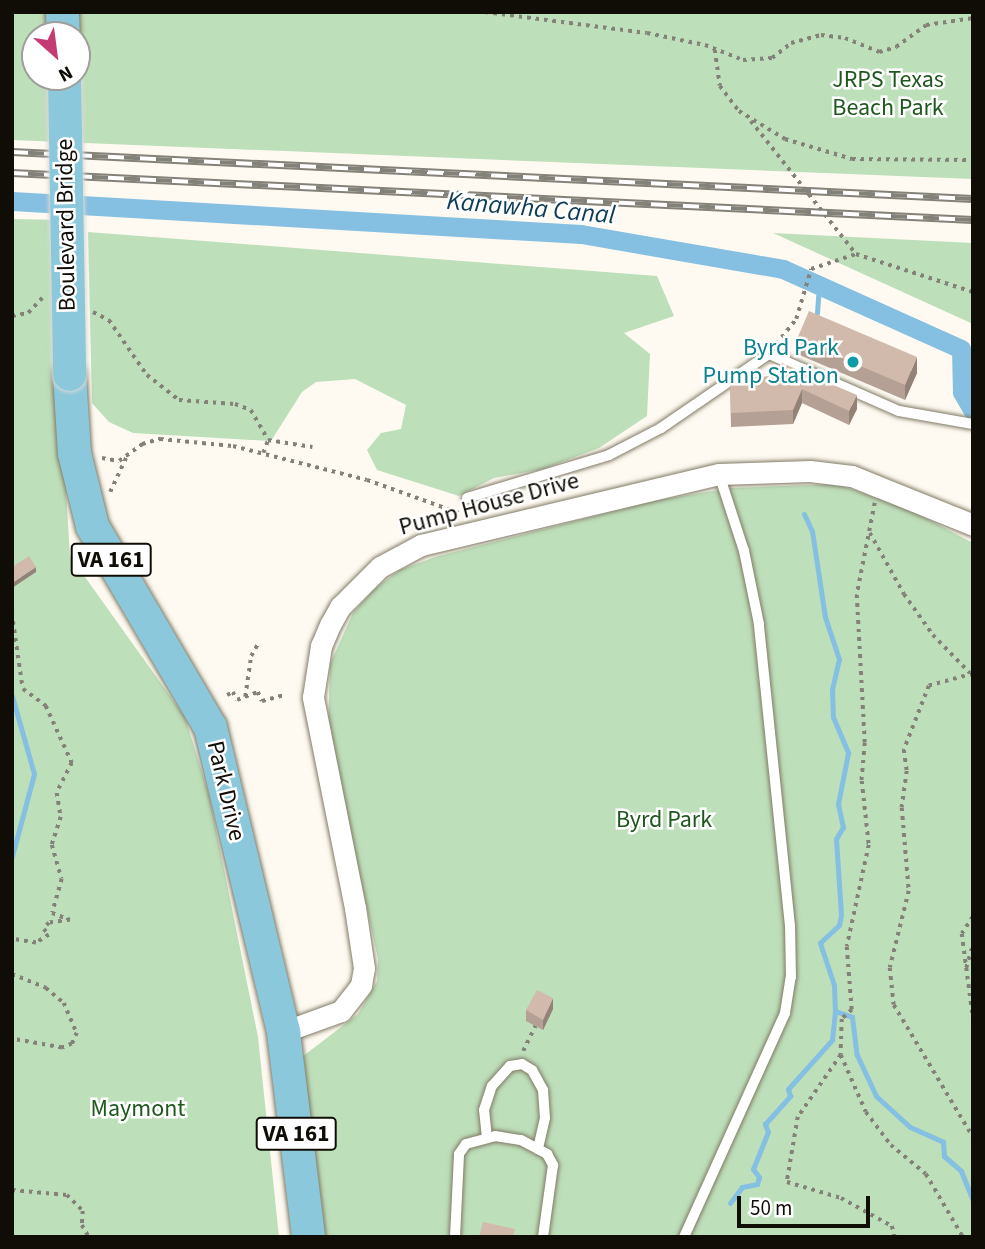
<!DOCTYPE html>
<html>
<head>
<meta charset="utf-8">
<style>
  body { margin:0 }
  #map { position:relative; width:985px; height:1249px; overflow:hidden; background:#fefaf1; font-family:"Source Sans 3",sans-serif }
  div>[style] { position:absolute }
  [style*='--x'] { left:calc(var(--x)*1px); top:calc(var(--y)*1px); width:calc(var(--w)*1px); rotate:calc(var(--a)*1deg) }
  .green>* { inset:0; background:#bddfba }
  .stream>* { height:5px; margin:-2.5px; padding:0 2.5px; transform-origin:2.5px; border-radius:2.5px; background:#85bfe2 }
  .canal>* { height:19px; margin:-9.5px; padding:0 9.5px; transform-origin:9.5px; border-radius:9.5px; background:#85bfe2 }
  .path>* { height:3.5px; margin-top:-1.75px; transform-origin:0; background:repeating-linear-gradient(90deg,#848179 0 3.5px,transparent 0 8.5px) }
  .roads { filter:drop-shadow(0 0 2px #817a65) drop-shadow(0 0 2px #817a65) }
  .lane>* { height:10px; margin:-5px; padding:0 5px; transform-origin:5px; border-radius:5px; background:#fff }
  .street>* { height:21px; margin:-10.5px; padding:0 10.5px; transform-origin:10.5px; border-radius:10.5px; background:#fff }
  .primary>* { height:33px; margin:-16.5px; padding:0 16.5px; transform-origin:16.5px; border-radius:16.5px; background:#8bc8dc }
  .rail>* { height:8px; margin-top:-4px; transform-origin:0; background:repeating-linear-gradient(90deg,#fff 0 16px,#848179 0 32px); box-sizing:border-box; border-block:2px solid #848179 }
  .bridges { filter:drop-shadow(0 0 2px #d9d8d7) drop-shadow(0 0 2px #d9d8d7) }
  .primary-bridge>* { height:33px; margin:-16.5px; padding:0 16.5px; transform-origin:16.5px; border-radius:16.5px; background:#8bc8dc }
  .wall>* { inset:0; background:#b4a094 }
  .shaded-wall>* { inset:0; background:#928278 }
  .building>* { inset:0; background:#d1baac }
  .dots>* { width:19px; height:19px; translate:-50% -50%; box-sizing:border-box; border:4px solid #fff; border-radius:50% }
  span { translate:-50% -50%; white-space:nowrap; text-align:center; line-height:1.15; -webkit-text-stroke:5px #fff; paint-order:stroke }
  .shield-label span { padding:2px 5px; background:#fff; border:2px solid; border-radius:5px; -webkit-text-stroke-width:0 }
  .shield-label { font-size:23px; color:#100d06; font-weight:700 }
  .park-label { font-size:24px; color:#1f581d }
  .street-label { font-size:24px; color:#100d06 }
  .culture-label { font-size:24px; color:#0d838f }
  .right { translate:-100% -50%; text-align:right }
  .water-label { font-size:26px; color:#0d3d56; font-style:italic }
  .frame { position:absolute; inset:0; border:14px solid #100d06; pointer-events:none }
  .north { position:absolute; left:21px; top:21px; width:70px; height:70px; box-sizing:border-box; background:#fff; border:2px solid #9f9e9b; border-radius:50%; rotate:152deg; font-size:19px; font-weight:700; line-height:28px; text-align:center; color:#100d06 }
  .north::after { content:''; display:block; margin:auto; width:24px; height:32px; background:#c43a73; clip-path:polygon(50% 0,100% 100%,50% 72%,0 100%) }
  .scale { position:absolute; left:737px; top:1196px; width:133px; height:32px; box-sizing:border-box; border:4px solid #100d06; border-top:0; padding-left:9px; font-size:21px; line-height:24px; white-space:nowrap; color:#100d06; -webkit-text-stroke:5px #fff; paint-order:stroke }
</style>
</head>
<body>
<div id="map">
  <div class="green">
    <div style="clip-path:polygon(evenodd,12px 12px,973px 12px,973px 179px,12px 140px,12px 12px,35px 35px,77px 35px,77px 77px,35px 77px,35px 35px)"></div>
    <div style="clip-path:polygon(12px 219px,66px 220px,61px 407px,70px 556px,185px 717px,209px 795px,258px 1037px,279px 1237px,12px 1237px)"></div>
    <div style="clip-path:polygon(88px 232px,657px 276px,674px 316px,624px 333px,650px 354px,647px 416px,599px 448px,543px 469px,494px 478px,459px 496px,377px 470px,367px 450px,381px 433px,401px 429px,406px 405px,355px 379px,316px 382px,302px 392px,271px 441px,133px 433px,109px 422px,92px 403px)"></div>
    <div style="clip-path:polygon(773px 233px,973px 243px,973px 324px)"></div>
    <div style="clip-path:polygon(836px 484px,907px 508px,973px 543px,973px 1237px,320px 1237px,298px 1060px,358px 1014px,377px 981px,378px 959px,328px 731px,330px 664px,353px 613px,374px 589px,400px 570px,435px 557px,658px 500px,731px 488px)"></div>
  </div>
  <div class="stream">
    <div style="--x:817;--y:313;--w:28;--a:-86"></div>
    <div style="--x:804;--y:514;--w:19;--a:65"></div>
    <div style="--x:812;--y:531;--w:87;--a:81.4"></div>
    <div style="--x:825;--y:617;--w:44;--a:71.6"></div>
    <div style="--x:839;--y:659;--w:31;--a:103"></div>
    <div style="--x:832;--y:689;--w:28;--a:88"></div>
    <div style="--x:833;--y:717;--w:39;--a:67"></div>
    <div style="--x:848;--y:753;--w:52;--a:101.1"></div>
    <div style="--x:838;--y:804;--w:24;--a:78"></div>
    <div style="--x:843;--y:827;--w:14;--a:120"></div>
    <div style="--x:836;--y:839;--w:76;--a:86.2"></div>
    <div style="--x:841;--y:915;--w:10;--a:101"></div>
    <div style="--x:839;--y:925;--w:26;--a:137"></div>
    <div style="--x:820;--y:943;--w:44;--a:71.6"></div>
    <div style="--x:834;--y:985;--w:26;--a:88"></div>
    <div style="--x:835;--y:1011;--w:18;--a:19"></div>
    <div style="--x:852;--y:1017;--w:38;--a:83"></div>
    <div style="--x:857;--y:1055;--w:45;--a:65.1"></div>
    <div style="--x:876;--y:1096;--w:46;--a:42.4"></div>
    <div style="--x:910;--y:1127;--w:36;--a:24"></div>
    <div style="--x:943;--y:1142;--w:14;--a:86"></div>
    <div style="--x:944;--y:1156;--w:23;--a:41"></div>
    <div style="--x:961;--y:1171;--w:31;--a:68"></div>
    <div style="--x:12;--y:696;--w:81;--a:74.2"></div>
    <div style="--x:34;--y:774;--w:85;--a:105"></div>
    <div style="--x:730;--y:1203;--w:20;--a:-53"></div>
    <div style="--x:742;--y:1187;--w:15;--a:-11"></div>
    <div style="--x:757;--y:1184;--w:7;--a:-74"></div>
    <div style="--x:759;--y:1177;--w:10;--a:-127"></div>
    <div style="--x:753;--y:1169;--w:40;--a:-68"></div>
    <div style="--x:768;--y:1132;--w:9;--a:-111"></div>
    <div style="--x:765;--y:1124;--w:38;--a:-48"></div>
    <div style="--x:790;--y:1096;--w:7;--a:-106"></div>
    <div style="--x:788;--y:1089;--w:66;--a:-48.1"></div>
    <div style="--x:832;--y:1040;--w:29;--a:-84"></div>
  </div>
  <div class="canal">
    <div style="--x:12;--y:201;--w:570;--a:3.32"></div>
    <div style="--x:581;--y:234;--w:205;--a:9.8"></div>
    <div style="--x:783;--y:269;--w:195;--a:24.2"></div>
    <div style="--x:961;--y:349;--w:43;--a:88.7"></div>
    <div style="--x:962;--y:392;--w:22;--a:60"></div>
  </div>
  <div class="path">
    <div style="--x:485;--y:12;--w:163;--a:7.4"></div>
    <div style="--x:647;--y:33;--w:59;--a:11.7"></div>
    <div style="--x:705;--y:45;--w:41;--a:21.5"></div>
    <div style="--x:743;--y:60;--w:29;--a:-4"></div>
    <div style="--x:772;--y:58;--w:24;--a:-38"></div>
    <div style="--x:791;--y:43;--w:31;--a:-15"></div>
    <div style="--x:821;--y:35;--w:24;--a:7"></div>
    <div style="--x:845;--y:38;--w:37;--a:22"></div>
    <div style="--x:879;--y:52;--w:18;--a:-16"></div>
    <div style="--x:896;--y:47;--w:37;--a:-36"></div>
    <div style="--x:926;--y:25;--w:48;--a:-8.5"></div>
    <div style="--x:715;--y:50;--w:36;--a:82"></div>
    <div style="--x:720;--y:86;--w:31;--a:53"></div>
    <div style="--x:739;--y:111;--w:54;--a:31.3"></div>
    <div style="--x:785;--y:139;--w:70;--a:16.6"></div>
    <div style="--x:852;--y:159;--w:121;--a:0.5"></div>
    <div style="--x:751;--y:121;--w:169;--a:51.7"></div>
    <div style="--x:856;--y:254;--w:123;--a:18"></div>
    <div style="--x:93;--y:312;--w:18;--a:27"></div>
    <div style="--x:109;--y:320;--w:67;--a:55.4"></div>
    <div style="--x:147;--y:375;--w:41;--a:38"></div>
    <div style="--x:179;--y:400;--w:56;--a:4.1"></div>
    <div style="--x:235;--y:404;--w:17;--a:21"></div>
    <div style="--x:251;--y:410;--w:34;--a:60"></div>
    <div style="--x:268;--y:440;--w:45;--a:9"></div>
    <div style="--x:12;--y:316;--w:16;--a:-11"></div>
    <div style="--x:28;--y:313;--w:21;--a:-47"></div>
    <div style="--x:776;--y:344;--w:32;--a:-51"></div>
    <div style="--x:796;--y:319;--w:52;--a:-73.3"></div>
    <div style="--x:811;--y:269;--w:47;--a:-18.4"></div>
    <div style="--x:263;--y:453;--w:14;--a:-69"></div>
    <div style="--x:102;--y:458;--w:17;--a:10"></div>
    <div style="--x:119;--y:461;--w:29;--a:-36"></div>
    <div style="--x:142;--y:444;--w:19;--a:-16"></div>
    <div style="--x:160;--y:439;--w:73;--a:5.5"></div>
    <div style="--x:233;--y:446;--w:138;--a:14.2"></div>
    <div style="--x:367;--y:480;--w:101;--a:19.7"></div>
    <div style="--x:110;--y:492;--w:38;--a:-65"></div>
    <div style="--x:875;--y:503;--w:94;--a:101.1"></div>
    <div style="--x:857;--y:595;--w:148;--a:86.9"></div>
    <div style="--x:865;--y:743;--w:38;--a:95"></div>
    <div style="--x:862;--y:781;--w:64;--a:83.8"></div>
    <div style="--x:869;--y:845;--w:104;--a:102.2"></div>
    <div style="--x:847;--y:947;--w:63;--a:85.5"></div>
    <div style="--x:852;--y:1010;--w:13;--a:138"></div>
    <div style="--x:842;--y:1019;--w:36;--a:92"></div>
    <div style="--x:841;--y:1055;--w:75;--a:124.7"></div>
    <div style="--x:798;--y:1117;--w:66;--a:99.6"></div>
    <div style="--x:787;--y:1182;--w:56;--a:16.5"></div>
    <div style="--x:841;--y:1198;--w:58;--a:28.8"></div>
    <div style="--x:892;--y:1226;--w:11;--a:75"></div>
    <div style="--x:870;--y:533;--w:70;--a:60.9"></div>
    <div style="--x:904;--y:594;--w:50;--a:54.7"></div>
    <div style="--x:933;--y:635;--w:53;--a:45.8"></div>
    <div style="--x:12;--y:613;--w:77;--a:81.8"></div>
    <div style="--x:23;--y:689;--w:29;--a:36"></div>
    <div style="--x:46;--y:706;--w:63;--a:65.5"></div>
    <div style="--x:72;--y:763;--w:34;--a:117"></div>
    <div style="--x:57;--y:793;--w:24;--a:81"></div>
    <div style="--x:61;--y:817;--w:29;--a:108"></div>
    <div style="--x:52;--y:845;--w:35;--a:74"></div>
    <div style="--x:62;--y:879;--w:35;--a:106"></div>
    <div style="--x:52;--y:913;--w:19;--a:21"></div>
    <div style="--x:70;--y:920;--w:21;--a:172"></div>
    <div style="--x:49;--y:923;--w:8;--a:130"></div>
    <div style="--x:44;--y:929;--w:8;--a:50"></div>
    <div style="--x:49;--y:935;--w:15;--a:148"></div>
    <div style="--x:36;--y:943;--w:24;--a:-171"></div>
    <div style="--x:973;--y:674;--w:46;--a:164.7"></div>
    <div style="--x:929;--y:686;--w:69;--a:111.3"></div>
    <div style="--x:904;--y:750;--w:21;--a:82"></div>
    <div style="--x:907;--y:771;--w:37;--a:98"></div>
    <div style="--x:902;--y:808;--w:83;--a:85.2"></div>
    <div style="--x:909;--y:891;--w:79;--a:103.9"></div>
    <div style="--x:890;--y:968;--w:37;--a:84"></div>
    <div style="--x:894;--y:1005;--w:154;--a:59.1"></div>
    <div style="--x:227;--y:695;--w:7;--a:-27"></div>
    <div style="--x:233;--y:692;--w:9;--a:63"></div>
    <div style="--x:237;--y:700;--w:22;--a:-21"></div>
    <div style="--x:258;--y:692;--w:10;--a:66"></div>
    <div style="--x:262;--y:701;--w:23;--a:-15"></div>
    <div style="--x:245;--y:697;--w:41;--a:-81.7"></div>
    <div style="--x:251;--y:656;--w:16;--a:-60"></div>
    <div style="--x:12;--y:743;--w:62;--a:90"></div>
    <div style="--x:973;--y:917;--w:20;--a:123"></div>
    <div style="--x:962;--y:934;--w:85;--a:82.5"></div>
    <div style="--x:966;--y:968;--w:25;--a:-74"></div>
    <div style="--x:12;--y:974;--w:37;--a:22"></div>
    <div style="--x:46;--y:988;--w:23;--a:40"></div>
    <div style="--x:64;--y:1003;--w:33;--a:67"></div>
    <div style="--x:77;--y:1033;--w:12;--a:114"></div>
    <div style="--x:72;--y:1044;--w:11;--a:158"></div>
    <div style="--x:62;--y:1048;--w:51;--a:-169.8"></div>
    <div style="--x:523;--y:1051;--w:28;--a:-64"></div>
    <div style="--x:841;--y:1055;--w:62;--a:66.3"></div>
    <div style="--x:866;--y:1112;--w:41;--a:52.9"></div>
    <div style="--x:891;--y:1145;--w:45;--a:39.6"></div>
    <div style="--x:926;--y:1174;--w:73;--a:59.6"></div>
    <div style="--x:12;--y:1190;--w:55;--a:5.2"></div>
    <div style="--x:67;--y:1195;--w:23;--a:45"></div>
    <div style="--x:83;--y:1211;--w:14;--a:94"></div>
    <div style="--x:82;--y:1225;--w:14;--a:60"></div>
  </div>
  <div class="roads">
    <div class="lane">
      <div style="--x:467;--y:498;--w:148;--a:-16.8"></div>
      <div style="--x:609;--y:455;--w:59;--a:-27.4"></div>
      <div style="--x:661;--y:428;--w:131;--a:-34.4"></div>
      <div style="--x:769;--y:354;--w:142;--a:23.7"></div>
      <div style="--x:899;--y:411;--w:75;--a:10"></div>
      <div style="--x:487;--y:1138;--w:28;--a:-96"></div>
      <div style="--x:484;--y:1110;--w:25;--a:-72"></div>
      <div style="--x:492;--y:1086;--w:27;--a:-48"></div>
      <div style="--x:510;--y:1066;--w:12;--a:-9"></div>
      <div style="--x:522;--y:1064;--w:12;--a:31"></div>
      <div style="--x:532;--y:1070;--w:23;--a:61"></div>
      <div style="--x:543;--y:1090;--w:28;--a:86"></div>
      <div style="--x:545;--y:1118;--w:32;--a:103"></div>
      <div style="--x:455;--y:1237;--w:83;--a:-87.2"></div>
      <div style="--x:459;--y:1154;--w:12;--a:-55"></div>
      <div style="--x:466;--y:1144;--w:30;--a:-15"></div>
      <div style="--x:495;--y:1136;--w:26;--a:9"></div>
      <div style="--x:521;--y:1140;--w:30;--a:28"></div>
      <div style="--x:547;--y:1154;--w:13;--a:61"></div>
      <div style="--x:553;--y:1165;--w:73;--a:97.9"></div>
      <div style="--x:684;--y:1237;--w:246;--a:-65.7"></div>
      <div style="--x:785;--y:1013;--w:36;--a:-81"></div>
      <div style="--x:791;--y:977;--w:51;--a:-91.1"></div>
      <div style="--x:790;--y:926;--w:304;--a:-95.9"></div>
      <div style="--x:759;--y:624;--w:75;--a:-101.6"></div>
      <div style="--x:744;--y:551;--w:81;--a:-108"></div>
    </div>
    <div class="street">
      <div style="--x:283;--y:1032;--w:62;--a:-19.9"></div>
      <div style="--x:341;--y:1011;--w:33;--a:-52"></div>
      <div style="--x:361;--y:985;--w:17;--a:-80"></div>
      <div style="--x:364;--y:968;--w:61;--a:-98.5"></div>
      <div style="--x:355;--y:908;--w:215;--a:-101.3"></div>
      <div style="--x:313;--y:697;--w:52;--a:-81.1"></div>
      <div style="--x:321;--y:646;--w:23;--a:-67"></div>
      <div style="--x:330;--y:625;--w:21;--a:-61"></div>
      <div style="--x:340;--y:607;--w:57;--a:-45"></div>
      <div style="--x:380;--y:567;--w:47;--a:-28.2"></div>
      <div style="--x:421;--y:545;--w:306;--a:-13.4"></div>
      <div style="--x:719;--y:474;--w:91;--a:-1.9"></div>
      <div style="--x:810;--y:471;--w:42;--a:6.8"></div>
      <div style="--x:852;--y:476;--w:131;--a:22"></div>
    </div>
    <div class="primary">
      <div style="--x:62;--y:12;--w:23;--a:88"></div>
      <div style="--x:69;--y:374;--w:79;--a:86.4"></div>
      <div style="--x:74;--y:453;--w:75;--a:76.1"></div>
      <div style="--x:92;--y:526;--w:233;--a:59.6"></div>
      <div style="--x:210;--y:727;--w:314;--a:76.5"></div>
      <div style="--x:283;--y:1032;--w:207;--a:83"></div>
    </div>
  </div>
  <div class="rail">
    <div style="--x:12;--y:152;--w:962;--a:2.8"></div>
    <div style="--x:12;--y:173;--w:962;--a:2.8"></div>
  </div>
  <div class="bridges">
    <div class="primary-bridge">
      <div style="--x:64;--y:77;--w:297;--a:89"></div>
    </div>
  </div>
  <div class="wall">
    <div style="clip-path:polygon(797px 339px,917px 373px,905px 400px,797px 354px)"></div>
    <div style="clip-path:polygon(776px 376px,857px 409px,849px 425px,802px 403px,793px 424px,731px 427px,730px 379px)"></div>
    <div style="clip-path:polygon(553px 1009px,543px 1030px,526px 1021px,526px 1010px)"></div>
  </div>
  <div class="shaded-wall">
    <div style="clip-path:polygon(917px 357px,917px 373px,905px 400px,905px 385px)"></div>
    <div style="clip-path:polygon(802px 389px,802px 403px,793px 424px,793px 410px)"></div>
    <div style="clip-path:polygon(857px 395px,857px 409px,849px 425px,849px 411px)"></div>
    <div style="clip-path:polygon(36px 567px,36px 572px,12px 588px,12px 583px)"></div>
    <div style="clip-path:polygon(553px 998px,553px 1009px,543px 1030px,543px 1020px)"></div>
  </div>
  <div class="building">
    <div style="clip-path:polygon(809px 311px,917px 357px,905px 385px,797px 339px)"></div>
    <div style="clip-path:polygon(782px 363px,857px 395px,849px 411px,802px 389px,793px 410px,731px 413px,730px 379px,776px 376px)"></div>
    <div style="clip-path:polygon(29px 556px,36px 567px,12px 583px,12px 567px)"></div>
    <div style="clip-path:polygon(537px 990px,553px 998px,543px 1020px,526px 1010px)"></div>
    <div style="clip-path:polygon(483px 1222px,515px 1229px,513px 1237px,479px 1237px)"></div>
  </div>
  <div class="dots">
    <div style="left:853px;top:362px;background:#0f9aa8"></div>
  </div>
  <div class="shield-label">
    <span style="left:111px;top:560px">VA 161</span>
    <span style="left:296px;top:1134px">VA 161</span>
  </div>
  <div class="park-label">
    <span style="left:888px;top:94px">JRPS Texas<br>Beach Park</span>
    <span style="left:664px;top:820px">Byrd Park</span>
    <span style="left:138px;top:1109px">Maymont</span>
  </div>
  <div class="street-label">
    <span style="left:66px;top:225px;rotate:-91deg">Boulevard Bridge</span>
    <span style="left:489px;top:504px;rotate:-15deg">Pump House Drive</span>
    <span style="left:226px;top:791px;rotate:77deg">Park Drive</span>
  </div>
  <div class="culture-label">
    <span class="right" style="left:839px;top:362px">Byrd Park<br>Pump Station</span>
  </div>
  <div class="water-label">
    <span style="left:531px;top:208px;rotate:5deg">Kanawha Canal</span>
  </div>
  <div class="frame"></div>
  <div class="north">N</div>
  <div class="scale">50 m</div>
</div>
</body>
</html>
